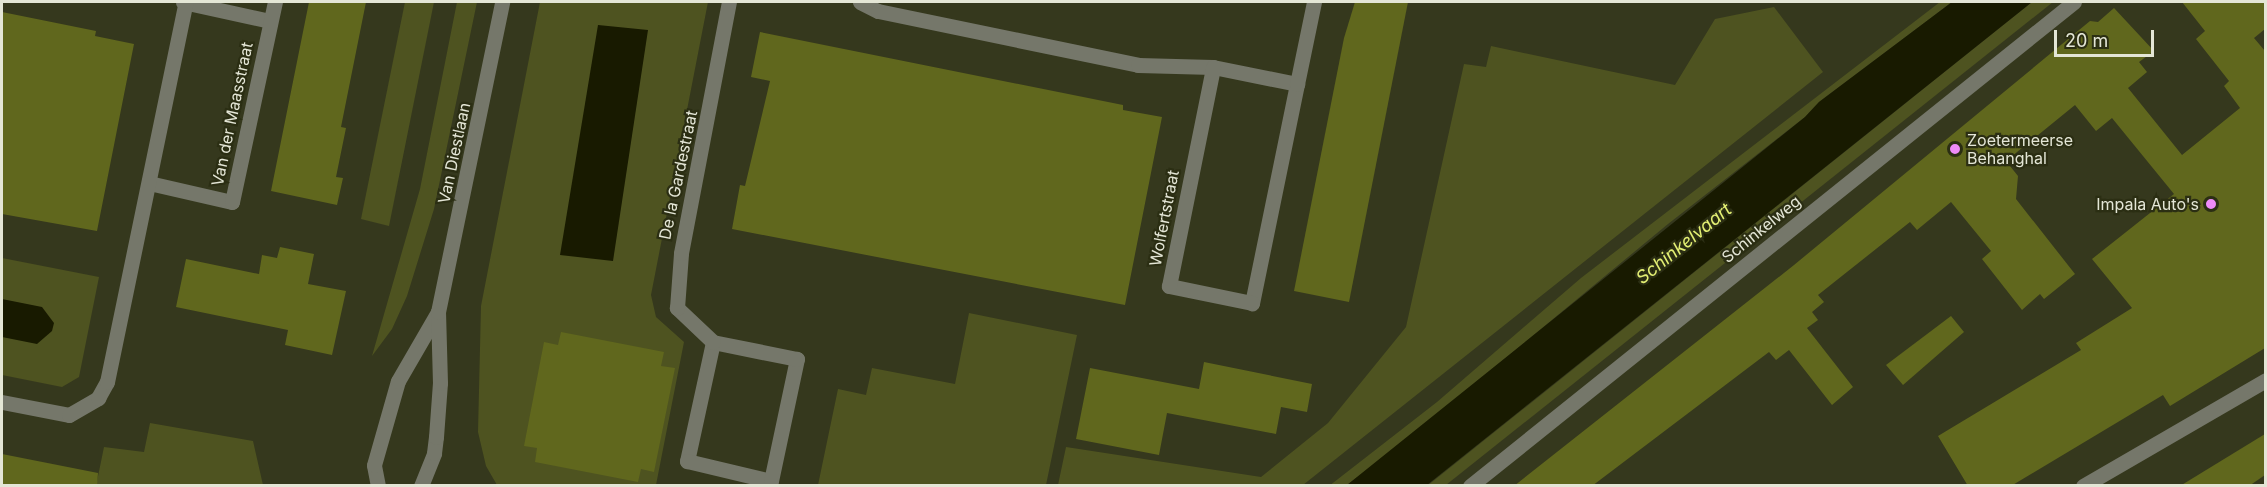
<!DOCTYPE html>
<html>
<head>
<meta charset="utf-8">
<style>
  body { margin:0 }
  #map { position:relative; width:2267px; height:487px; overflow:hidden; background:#35381d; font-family:Inter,sans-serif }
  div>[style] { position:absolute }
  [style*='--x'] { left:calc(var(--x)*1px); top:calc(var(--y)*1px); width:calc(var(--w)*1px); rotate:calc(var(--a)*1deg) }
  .green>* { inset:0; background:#4e5320 }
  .water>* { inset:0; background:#181a00 }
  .building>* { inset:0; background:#60671d }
  .minor>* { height:15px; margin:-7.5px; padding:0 7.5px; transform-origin:7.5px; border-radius:7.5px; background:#75776a }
  .dots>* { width:16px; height:16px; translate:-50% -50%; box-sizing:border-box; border:3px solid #2b2e13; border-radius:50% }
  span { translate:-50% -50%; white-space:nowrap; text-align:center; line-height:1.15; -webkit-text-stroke:4.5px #2b2e13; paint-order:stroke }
  .street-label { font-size:16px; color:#e4e6d6 }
  .poi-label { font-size:16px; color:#e4e6d6 }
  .left { translate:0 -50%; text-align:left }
  .right { translate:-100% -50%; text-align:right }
  .water-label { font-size:18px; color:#e3ef73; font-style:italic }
  .frame { position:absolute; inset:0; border:3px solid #e4e6d6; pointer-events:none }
  .scale { position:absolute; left:2054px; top:30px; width:100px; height:27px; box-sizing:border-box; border:3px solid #e4e6d6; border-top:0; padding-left:8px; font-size:18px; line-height:21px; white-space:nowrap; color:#e4e6d6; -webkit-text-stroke:4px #2b2e13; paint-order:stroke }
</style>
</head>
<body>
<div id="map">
  <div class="green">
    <div style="clip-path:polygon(405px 2px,434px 2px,389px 226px,361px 219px)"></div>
    <div style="clip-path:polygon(457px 2px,477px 2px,434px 209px,407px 296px,392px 329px,372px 356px,420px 189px)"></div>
    <div style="clip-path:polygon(540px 2px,708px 2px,651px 295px,656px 317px,684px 342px,656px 485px,497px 485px,486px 466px,478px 432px,481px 306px)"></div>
    <div style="clip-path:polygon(1940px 2px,1952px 2px,1819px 102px,1805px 117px,1668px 224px,1398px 447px,1347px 485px,1329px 486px,1437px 402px,1581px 278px)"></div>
    <div style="clip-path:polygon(2032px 2px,2053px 2px,1446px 485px,1427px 486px)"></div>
    <div style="clip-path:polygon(1774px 7px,1823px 72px,1303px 485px,1058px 485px,1066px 447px,1261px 477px,1328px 423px,1406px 327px,1464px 64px,1486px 67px,1491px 46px,1675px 85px,1715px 19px)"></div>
    <div style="clip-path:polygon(2px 258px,99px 277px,79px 377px,62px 387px,2px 375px)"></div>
    <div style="clip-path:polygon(969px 313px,1077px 335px,1046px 485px,818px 485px,838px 389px,866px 395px,872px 368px,955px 384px)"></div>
    <div style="clip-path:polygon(150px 423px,253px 441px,263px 485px,96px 486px,104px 447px,144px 452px)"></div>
  </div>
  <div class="water">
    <div style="clip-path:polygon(1952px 2px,2032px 2px,1427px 485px,1347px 485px,1805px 117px,1819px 102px)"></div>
    <div style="clip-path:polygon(598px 25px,648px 30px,613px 261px,560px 255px)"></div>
    <div style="clip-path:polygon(2px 299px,42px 307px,54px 323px,52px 331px,37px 344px,2px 337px)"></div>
  </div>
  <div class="building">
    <div style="clip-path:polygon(309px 2px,366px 2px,341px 127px,346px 128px,336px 177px,343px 178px,337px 205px,271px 191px)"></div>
    <div style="clip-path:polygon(1355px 2px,1408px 2px,1349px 302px,1294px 291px,1344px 38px)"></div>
    <div style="clip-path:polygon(2182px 2px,2265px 2px,2265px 29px,2254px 38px,2265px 51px,2265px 348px,2170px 406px,2163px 395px,2011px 486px,1968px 486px,1938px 436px,2081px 350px,2076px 343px,2132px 308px,2092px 259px,2174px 194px,2112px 118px,2096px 131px,2075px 105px,2006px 161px,2018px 176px,2016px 199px,2075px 274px,2044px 299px,2040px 294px,2022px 310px,1982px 259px,1991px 251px,1951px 202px,1917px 230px,1910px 222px,1818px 295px,1824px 302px,1812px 312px,1818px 320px,1807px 328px,1853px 387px,1832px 405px,1789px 350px,1776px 360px,1769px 352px,1592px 486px,1514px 486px,1794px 265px,2090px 21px,2098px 22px,2114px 8px,2154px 51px,2139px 62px,2147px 72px,2128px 88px,2182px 155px,2240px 108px,2224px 86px,2229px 81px,2196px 39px,2205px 31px)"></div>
    <div style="clip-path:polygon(2px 12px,96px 31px,95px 36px,134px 44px,97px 231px,2px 214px)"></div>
    <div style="clip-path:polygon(760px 32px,1123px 105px,1123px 110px,1162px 117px,1125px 305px,732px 229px,740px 185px,745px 186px,770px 81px,751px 77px)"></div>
    <div style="clip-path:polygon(280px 247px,314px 254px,308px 284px,346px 291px,332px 355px,285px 345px,288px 330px,176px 307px,186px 259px,259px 274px,262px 255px,277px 258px)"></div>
    <div style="clip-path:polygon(1951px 316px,1964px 332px,1903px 385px,1886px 365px)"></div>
    <div style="clip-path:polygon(561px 332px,664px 352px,661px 366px,675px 368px,654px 472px,641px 469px,638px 482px,535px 462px,537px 448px,524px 446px,544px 342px,558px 345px)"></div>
    <div style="clip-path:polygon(1204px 362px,1312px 384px,1307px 412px,1281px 407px,1276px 434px,1167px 413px,1159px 455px,1076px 439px,1090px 368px,1199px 389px)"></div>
    <div style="clip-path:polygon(2265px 434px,2265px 475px,2249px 486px,2180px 486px)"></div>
    <div style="clip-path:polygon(2px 454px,98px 473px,97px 486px,2px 486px)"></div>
  </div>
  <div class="minor">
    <div style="--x:183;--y:2;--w:89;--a:12.3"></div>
    <div style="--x:860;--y:2;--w:20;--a:27"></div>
    <div style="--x:878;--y:11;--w:266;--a:11.7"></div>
    <div style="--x:1138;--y:65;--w:75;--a:1.5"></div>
    <div style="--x:1213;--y:67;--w:86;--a:11.4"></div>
    <div style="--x:1297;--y:84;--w:224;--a:101.6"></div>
    <div style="--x:1252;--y:303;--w:85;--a:-168.4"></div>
    <div style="--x:1169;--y:286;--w:223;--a:-78.6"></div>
    <div style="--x:1297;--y:84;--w:84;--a:-78.3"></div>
    <div style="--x:149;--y:183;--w:85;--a:12.9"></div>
    <div style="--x:232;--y:202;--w:205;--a:-77.9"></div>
    <div style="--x:713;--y:342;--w:122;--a:102.3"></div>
    <div style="--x:687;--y:461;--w:86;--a:13.4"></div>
    <div style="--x:771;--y:481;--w:125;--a:-78"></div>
    <div style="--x:797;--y:359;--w:86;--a:-168.6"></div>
    <div style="--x:713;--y:342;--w:50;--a:-136.6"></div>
    <div style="--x:677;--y:308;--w:55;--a:-85.8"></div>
    <div style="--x:681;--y:253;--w:256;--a:-79.2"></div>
    <div style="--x:2;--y:402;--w:68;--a:11"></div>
    <div style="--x:69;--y:415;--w:34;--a:-30"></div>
    <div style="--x:98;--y:398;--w:18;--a:-61"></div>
    <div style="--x:107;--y:382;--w:388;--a:-78.3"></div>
    <div style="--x:378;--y:486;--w:21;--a:-101"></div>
    <div style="--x:374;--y:465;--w:87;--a:-74.1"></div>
    <div style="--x:398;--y:381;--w:80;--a:-59.9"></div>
    <div style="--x:421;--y:486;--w:35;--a:-68"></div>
    <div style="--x:434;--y:453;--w:16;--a:-83"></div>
    <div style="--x:436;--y:437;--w:54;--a:-85.8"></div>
    <div style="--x:440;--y:383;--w:71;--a:-91.6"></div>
    <div style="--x:438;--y:312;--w:317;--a:-78.3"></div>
    <div style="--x:1470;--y:486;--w:774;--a:-38.71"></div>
    <div style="--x:2083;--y:486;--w:211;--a:-30.1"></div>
  </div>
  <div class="dots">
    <div style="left:1955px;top:149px;background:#ee8bf7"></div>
    <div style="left:2211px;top:204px;background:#ee8bf7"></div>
  </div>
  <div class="street-label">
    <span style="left:232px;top:114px;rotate:-78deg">Van der Maasstraat</span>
    <span style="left:454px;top:153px;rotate:-78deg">Van Diestlaan</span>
    <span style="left:678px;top:175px;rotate:-78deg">De la Gardestraat</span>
    <span style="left:1164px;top:218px;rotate:-79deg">Wolfertstraat</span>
    <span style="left:1761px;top:229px;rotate:-39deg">Schinkelweg</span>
  </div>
  <div class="poi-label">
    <span class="left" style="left:1967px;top:149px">Zoetermeerse<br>Behanghal</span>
    <span class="right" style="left:2199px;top:204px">Impala Auto's</span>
  </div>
  <div class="water-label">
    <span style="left:1684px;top:244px;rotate:-39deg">Schinkelvaart</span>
  </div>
  <div class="frame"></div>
  <div class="scale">20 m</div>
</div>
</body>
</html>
